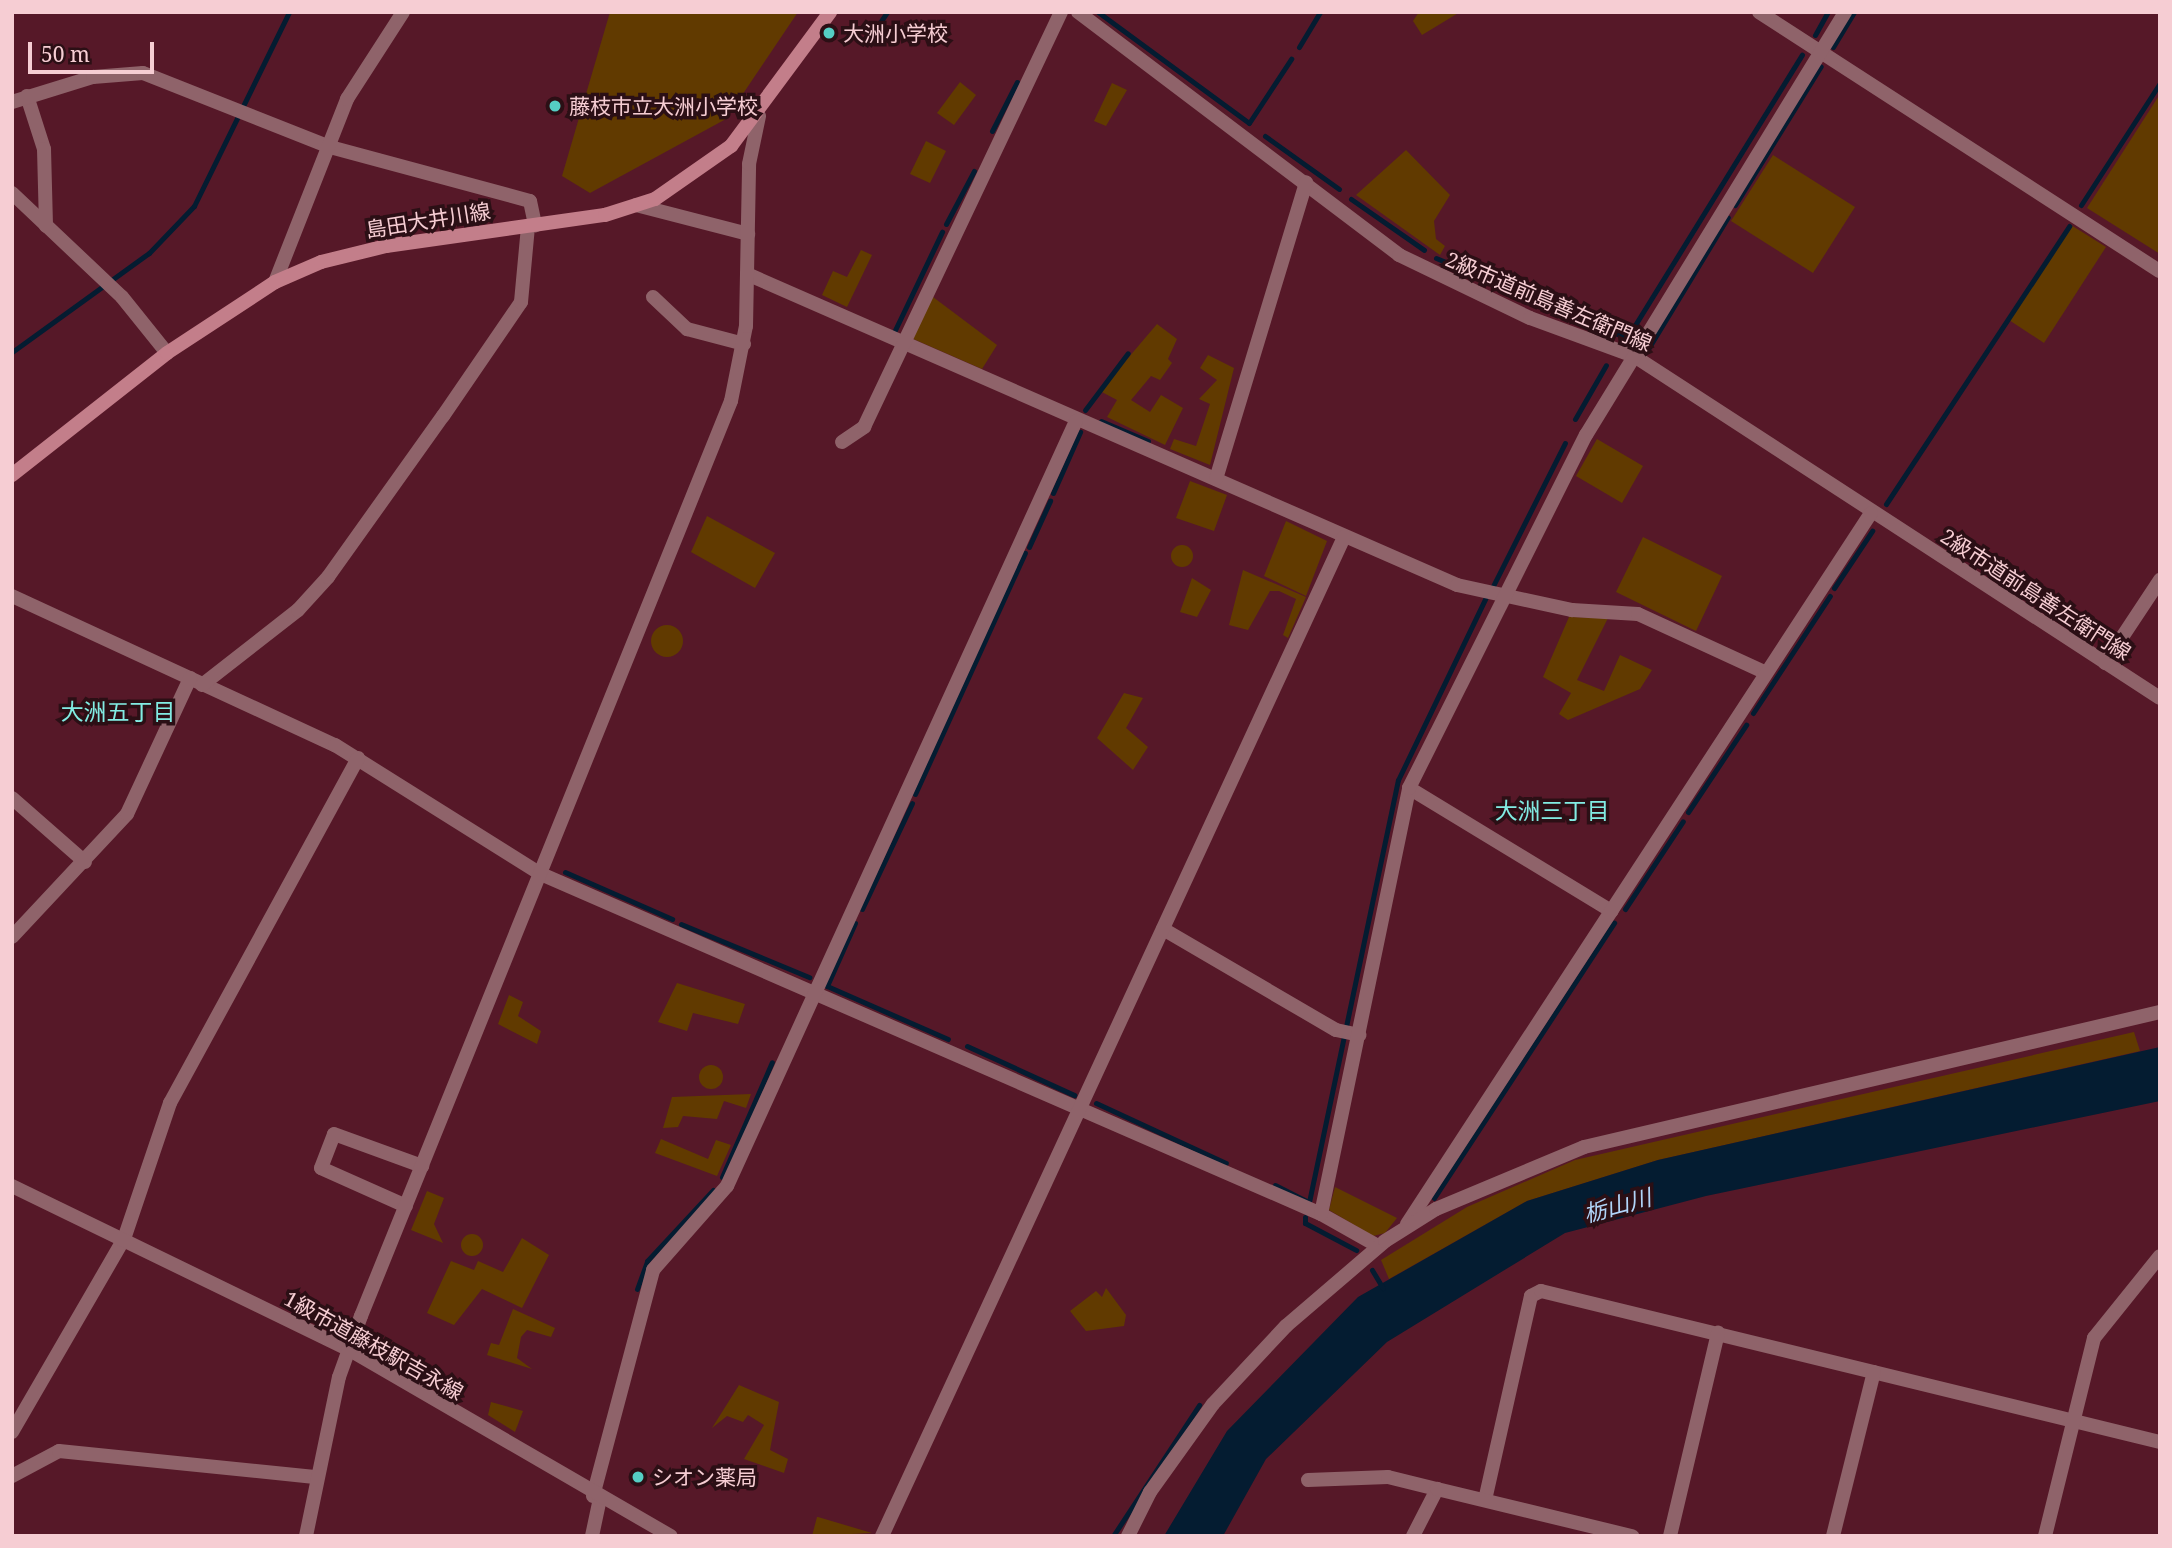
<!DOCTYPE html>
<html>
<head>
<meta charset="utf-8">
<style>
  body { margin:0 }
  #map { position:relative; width:2172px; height:1548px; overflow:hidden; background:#561828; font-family:"Noto Serif","Noto Sans JP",serif }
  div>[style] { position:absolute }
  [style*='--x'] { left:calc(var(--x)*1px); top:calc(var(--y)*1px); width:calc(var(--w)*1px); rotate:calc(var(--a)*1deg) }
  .green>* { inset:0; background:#613a00 }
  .round { border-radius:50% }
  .water>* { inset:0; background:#041c31 }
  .stream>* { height:5px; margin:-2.5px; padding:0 2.5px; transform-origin:2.5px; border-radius:2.5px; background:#041c31 }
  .minor>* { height:14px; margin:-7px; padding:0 7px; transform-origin:7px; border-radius:7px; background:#8f636a }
  .tertiary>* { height:14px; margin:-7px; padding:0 7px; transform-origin:7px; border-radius:7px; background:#8f636a }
  .secondary>* { height:14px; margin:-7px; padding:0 7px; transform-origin:7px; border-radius:7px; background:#c37e8a }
  .dots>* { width:19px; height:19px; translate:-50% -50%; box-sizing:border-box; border:4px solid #2b0f15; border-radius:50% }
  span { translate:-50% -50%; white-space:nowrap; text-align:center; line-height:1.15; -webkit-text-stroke:7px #2b0f15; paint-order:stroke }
  .poi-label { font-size:21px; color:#f6cdd3 }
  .left { translate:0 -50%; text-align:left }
  .street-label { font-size:21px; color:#f6cdd3 }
  .neighbourhood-label { font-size:23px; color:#82ece3 }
  .water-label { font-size:23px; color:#b1d5f9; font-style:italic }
  .frame { position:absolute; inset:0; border:14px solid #f6cdd3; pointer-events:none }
  .scale { position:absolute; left:28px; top:42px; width:126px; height:32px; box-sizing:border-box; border:4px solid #f6cdd3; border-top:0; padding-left:9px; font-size:21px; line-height:24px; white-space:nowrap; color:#f6cdd3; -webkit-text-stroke:5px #2b0f15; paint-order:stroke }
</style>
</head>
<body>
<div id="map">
  <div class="green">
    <div style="clip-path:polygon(610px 12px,798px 12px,726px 119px,590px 193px,562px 176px)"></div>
    <div style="clip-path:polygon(1419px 12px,1460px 12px,1422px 35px,1413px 21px)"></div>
    <div style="clip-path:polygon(960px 82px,976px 95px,954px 125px,937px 113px)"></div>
    <div style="clip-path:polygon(1112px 83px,1127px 90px,1106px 126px,1094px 121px)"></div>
    <div style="clip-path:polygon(2160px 94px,2160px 254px,2087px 208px)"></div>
    <div style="clip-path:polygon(926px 141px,946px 151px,930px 183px,910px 174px)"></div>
    <div style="clip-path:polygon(1406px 150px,1450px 195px,1434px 221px,1436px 239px,1445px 246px,1440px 255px,1356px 195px)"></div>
    <div style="clip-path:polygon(1773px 155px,1855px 207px,1813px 273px,1731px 221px)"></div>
    <div style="clip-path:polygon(2071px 225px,2106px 247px,2044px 343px,2009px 320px)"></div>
    <div style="clip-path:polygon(861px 250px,872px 255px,847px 307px,822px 295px,833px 271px,847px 277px)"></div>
    <div style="clip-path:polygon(933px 297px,997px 345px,982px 369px,911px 338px)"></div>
    <div style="clip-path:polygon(1157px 324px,1177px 339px,1168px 359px,1172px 363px,1160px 380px,1151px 376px,1131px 400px,1150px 412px,1161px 395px,1183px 408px,1165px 445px,1107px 417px,1117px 400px,1100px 391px)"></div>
    <div style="clip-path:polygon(1208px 355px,1234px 368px,1210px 465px,1170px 449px,1174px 439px,1196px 446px,1210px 404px,1199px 399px,1217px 380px,1200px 368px)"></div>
    <div style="clip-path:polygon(1597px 439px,1643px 466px,1622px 503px,1576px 476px)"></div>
    <div style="clip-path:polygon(1190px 481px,1227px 495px,1214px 531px,1176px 518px)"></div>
    <div style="clip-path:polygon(707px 516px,775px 553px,755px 588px,691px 552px)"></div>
    <div style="clip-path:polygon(1286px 521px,1327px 541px,1306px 596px,1264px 576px)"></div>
    <div style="clip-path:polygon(1643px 537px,1722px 576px,1696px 631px,1616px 592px)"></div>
    <div class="round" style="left:1171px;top:545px;width:22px;height:22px"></div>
    <div style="clip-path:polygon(1243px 570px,1306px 597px,1288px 638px,1283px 635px,1296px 599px,1279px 591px,1270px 591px,1248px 630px,1229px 625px)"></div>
    <div style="clip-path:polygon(1192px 578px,1211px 590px,1197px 617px,1180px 612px)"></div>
    <div style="clip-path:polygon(1569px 617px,1608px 618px,1577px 680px,1604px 691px,1620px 655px,1652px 670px,1640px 689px,1568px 720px,1559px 714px,1571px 693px,1543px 677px)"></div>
    <div class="round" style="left:651px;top:625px;width:32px;height:32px"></div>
    <div style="clip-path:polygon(1124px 693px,1143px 698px,1126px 728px,1148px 747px,1133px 770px,1097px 738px)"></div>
    <div style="clip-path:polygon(677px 983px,745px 1004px,738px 1024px,693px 1013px,687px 1031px,658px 1022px)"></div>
    <div style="clip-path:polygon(509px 995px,523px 1002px,518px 1016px,541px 1031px,537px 1044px,498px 1024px)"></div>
    <div style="clip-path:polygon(2134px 1032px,2140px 1051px,1658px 1160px,1527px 1201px,1389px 1279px,1381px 1260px,1467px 1207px,1575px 1160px)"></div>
    <div class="round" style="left:699px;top:1065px;width:24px;height:24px"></div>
    <div style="clip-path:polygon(751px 1094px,746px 1108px,724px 1101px,717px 1119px,683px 1116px,678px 1127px,663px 1128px,672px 1097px)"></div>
    <div style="clip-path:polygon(661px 1139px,708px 1159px,716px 1140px,731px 1145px,717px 1176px,655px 1153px)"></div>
    <div style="clip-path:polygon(1335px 1187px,1397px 1218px,1385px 1233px,1373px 1236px,1329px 1210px)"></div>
    <div style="clip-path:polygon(427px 1191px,444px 1198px,434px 1224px,443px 1243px,411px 1230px)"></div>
    <div class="round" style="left:461px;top:1234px;width:22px;height:22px"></div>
    <div style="clip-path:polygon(522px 1238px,549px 1255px,522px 1308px,482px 1289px,454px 1325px,427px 1313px,451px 1261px,474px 1270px,478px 1261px,503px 1272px)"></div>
    <div style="clip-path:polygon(1106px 1288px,1126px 1315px,1124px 1326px,1086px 1331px,1070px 1311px,1096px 1291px,1102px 1297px)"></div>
    <div style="clip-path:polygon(513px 1309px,555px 1328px,551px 1337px,527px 1330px,521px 1337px,517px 1358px,532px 1369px,487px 1355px,491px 1343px,499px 1345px)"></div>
    <div style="clip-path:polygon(739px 1385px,779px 1402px,770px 1450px,788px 1459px,784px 1473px,744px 1459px,764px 1425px,748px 1415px,743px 1422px,727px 1416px,712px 1428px)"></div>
    <div style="clip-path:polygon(491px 1402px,523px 1411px,515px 1432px,488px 1415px)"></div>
    <div style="clip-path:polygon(817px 1517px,818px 1517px,872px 1533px,812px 1536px)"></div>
  </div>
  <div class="water">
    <div style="clip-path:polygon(2160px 1047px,2160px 1101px,1706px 1196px,1565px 1233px,1387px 1342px,1266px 1459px,1223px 1536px,1164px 1536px,1227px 1431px,1358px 1297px,1527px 1201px,1658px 1160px)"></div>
  </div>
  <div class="stream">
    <div style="--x:1098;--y:12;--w:187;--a:36.3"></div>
    <div style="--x:1249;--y:123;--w:77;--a:-56.7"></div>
    <div style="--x:879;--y:24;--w:14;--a:-56"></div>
    <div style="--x:1815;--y:35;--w:26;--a:-61"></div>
    <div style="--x:1299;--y:47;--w:41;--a:-59"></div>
    <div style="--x:1833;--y:47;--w:41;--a:-59"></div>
    <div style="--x:992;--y:131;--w:55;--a:-63"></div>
    <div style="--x:1265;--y:136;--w:91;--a:35.6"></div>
    <div style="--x:1351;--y:199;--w:89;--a:34.9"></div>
    <div style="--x:1735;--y:205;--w:163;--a:-58.3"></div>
    <div style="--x:2081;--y:205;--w:145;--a:-57.1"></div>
    <div style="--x:946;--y:224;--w:60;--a:-62.2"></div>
    <div style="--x:1436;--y:258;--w:73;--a:22.7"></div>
    <div style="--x:1520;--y:292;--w:116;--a:23.3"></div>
    <div style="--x:1627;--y:338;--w:333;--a:-58.3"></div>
    <div style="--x:895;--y:330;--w:109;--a:-64.4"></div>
    <div style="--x:1648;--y:349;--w:154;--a:-58.8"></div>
    <div style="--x:12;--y:352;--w:169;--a:-35.9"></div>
    <div style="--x:149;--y:253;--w:65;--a:-46.2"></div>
    <div style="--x:194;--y:206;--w:216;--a:-63.9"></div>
    <div style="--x:1085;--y:410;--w:71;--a:-53"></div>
    <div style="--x:1575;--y:419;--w:62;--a:-60.1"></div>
    <div style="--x:1101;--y:421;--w:51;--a:23.1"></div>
    <div style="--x:1053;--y:493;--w:67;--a:-66.1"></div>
    <div style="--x:1886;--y:504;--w:333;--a:-56.6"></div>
    <div style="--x:1029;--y:547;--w:51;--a:-65.5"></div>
    <div style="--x:1493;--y:586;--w:160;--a:-63.3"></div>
    <div style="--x:1834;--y:588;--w:69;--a:-56.3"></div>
    <div style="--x:1753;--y:713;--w:140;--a:-56.7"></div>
    <div style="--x:915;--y:794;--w:265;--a:-65.5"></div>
    <div style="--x:1688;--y:812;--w:105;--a:-56.3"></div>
    <div style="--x:565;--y:872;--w:117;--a:23.7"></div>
    <div style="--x:862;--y:909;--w:117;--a:-64.7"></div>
    <div style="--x:1625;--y:909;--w:105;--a:-56.6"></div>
    <div style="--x:855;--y:923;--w:69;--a:114"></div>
    <div style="--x:827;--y:986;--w:132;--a:23.7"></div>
    <div style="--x:681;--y:924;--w:139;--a:22.5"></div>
    <div style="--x:967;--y:1046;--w:118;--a:24.6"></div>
    <div style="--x:1096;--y:1103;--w:143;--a:24.8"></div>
    <div style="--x:722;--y:1177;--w:125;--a:-66.5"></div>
    <div style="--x:1275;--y:1185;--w:38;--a:27"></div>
    <div style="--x:1309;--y:1202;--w:431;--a:-78.1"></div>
    <div style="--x:1398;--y:780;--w:201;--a:-64.3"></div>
    <div style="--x:1434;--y:1198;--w:329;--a:-56.8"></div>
    <div style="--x:1305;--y:1217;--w:6;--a:90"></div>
    <div style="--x:1305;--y:1223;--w:58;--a:27.9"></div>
    <div style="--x:1372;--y:1270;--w:21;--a:59"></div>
    <div style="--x:637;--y:1289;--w:30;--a:-70"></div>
    <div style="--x:647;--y:1261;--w:97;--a:-47.1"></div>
    <div style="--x:1113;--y:1536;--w:157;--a:-56.7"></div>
  </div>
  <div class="minor">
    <div style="--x:1078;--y:12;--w:403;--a:37.1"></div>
    <div style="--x:1399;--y:255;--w:145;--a:25.7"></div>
    <div style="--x:1530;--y:318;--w:111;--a:20.1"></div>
    <div style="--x:1634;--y:356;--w:627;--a:33.03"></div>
    <div style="--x:1759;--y:12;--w:477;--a:32.9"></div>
    <div style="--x:27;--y:96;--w:56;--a:72.2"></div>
    <div style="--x:44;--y:149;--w:77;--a:88.5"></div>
    <div style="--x:12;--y:102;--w:85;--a:-17.2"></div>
    <div style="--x:93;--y:77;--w:50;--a:-4.6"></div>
    <div style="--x:143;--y:73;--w:201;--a:21.6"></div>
    <div style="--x:330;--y:147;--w:207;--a:15.1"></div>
    <div style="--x:530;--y:201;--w:25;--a:78"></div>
    <div style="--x:12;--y:193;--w:151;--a:43.4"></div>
    <div style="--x:122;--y:297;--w:72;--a:51.2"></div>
    <div style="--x:636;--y:205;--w:116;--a:14.5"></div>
    <div style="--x:747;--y:274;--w:775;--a:23.65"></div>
    <div style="--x:1457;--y:585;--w:118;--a:12.3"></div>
    <div style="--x:1572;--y:610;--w:66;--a:3.5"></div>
    <div style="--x:1638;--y:614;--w:141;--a:24.7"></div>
    <div style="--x:275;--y:282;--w:197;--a:-68.5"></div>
    <div style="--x:347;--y:99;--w:103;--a:-57.2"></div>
    <div style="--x:653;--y:297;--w:47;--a:43.3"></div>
    <div style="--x:687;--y:329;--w:59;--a:14.7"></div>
    <div style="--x:842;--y:442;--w:27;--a:-34"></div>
    <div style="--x:864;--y:427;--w:459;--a:-64.6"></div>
    <div style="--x:1216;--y:479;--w:310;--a:-73.1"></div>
    <div style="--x:12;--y:596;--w:356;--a:24.8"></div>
    <div style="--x:335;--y:745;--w:243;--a:32.1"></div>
    <div style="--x:541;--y:874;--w:851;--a:23.55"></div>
    <div style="--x:1321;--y:1214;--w:65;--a:29.3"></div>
    <div style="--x:2105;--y:663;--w:100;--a:-56.5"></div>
    <div style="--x:202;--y:685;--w:122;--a:-38"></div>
    <div style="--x:298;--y:610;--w:45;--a:-47.7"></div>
    <div style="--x:328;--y:577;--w:198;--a:-54.5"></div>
    <div style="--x:443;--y:416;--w:138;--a:-55.6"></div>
    <div style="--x:521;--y:302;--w:76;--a:-84.7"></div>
    <div style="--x:1409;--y:788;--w:237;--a:31.3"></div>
    <div style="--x:12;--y:798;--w:97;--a:41.2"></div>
    <div style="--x:1163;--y:929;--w:200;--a:30.3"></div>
    <div style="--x:1336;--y:1030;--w:24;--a:12"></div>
    <div style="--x:12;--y:937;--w:168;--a:-46.9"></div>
    <div style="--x:127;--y:814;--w:150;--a:-65.1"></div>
    <div style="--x:406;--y:1206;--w:93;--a:-155.9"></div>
    <div style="--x:321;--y:1168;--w:36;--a:-69"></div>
    <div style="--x:334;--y:1134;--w:94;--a:20"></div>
    <div style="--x:1321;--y:1214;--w:435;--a:-78.3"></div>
    <div style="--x:1409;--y:788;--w:395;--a:-63.4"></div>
    <div style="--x:1586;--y:435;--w:496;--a:-58.5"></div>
    <div style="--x:1407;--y:1224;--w:849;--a:-56.87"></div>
    <div style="--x:12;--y:1432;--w:223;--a:-59.9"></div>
    <div style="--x:124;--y:1239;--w:144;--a:-71.3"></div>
    <div style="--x:170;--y:1103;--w:393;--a:-61.4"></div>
    <div style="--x:12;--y:1476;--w:53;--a:-28"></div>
    <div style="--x:59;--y:1451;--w:257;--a:5.8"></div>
    <div style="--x:1308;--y:1480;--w:80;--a:-2.1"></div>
    <div style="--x:1388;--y:1477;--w:50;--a:13.8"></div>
    <div style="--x:593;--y:1496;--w:234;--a:-75.1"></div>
    <div style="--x:653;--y:1270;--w:112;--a:-48.6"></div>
    <div style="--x:727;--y:1186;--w:841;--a:-65.48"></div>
    <div style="--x:1485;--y:1500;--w:209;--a:-77.3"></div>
    <div style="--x:1531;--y:1296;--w:11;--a:-27"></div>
    <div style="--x:1541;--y:1291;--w:637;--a:13.71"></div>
    <div style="--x:592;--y:1536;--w:38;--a:-78"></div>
    <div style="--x:882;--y:1536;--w:1101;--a:-65.18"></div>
    <div style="--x:1128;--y:1536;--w:49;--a:-63.4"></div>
    <div style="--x:1150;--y:1492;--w:108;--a:-54.4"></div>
    <div style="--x:1213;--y:1404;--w:107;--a:-46.9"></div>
    <div style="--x:1286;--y:1326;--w:130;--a:-40.6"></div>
    <div style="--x:1385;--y:1241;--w:60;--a:-32.1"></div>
    <div style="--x:1436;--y:1209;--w:160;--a:-22.7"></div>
    <div style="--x:1584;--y:1147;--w:592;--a:-13.19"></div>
    <div style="--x:1413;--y:1536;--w:53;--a:-62.9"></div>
    <div style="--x:1437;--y:1489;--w:201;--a:13.6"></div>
    <div style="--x:1670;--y:1536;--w:209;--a:-76.7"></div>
    <div style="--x:1833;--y:1536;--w:169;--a:-76"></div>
    <div style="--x:2045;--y:1536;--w:204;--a:-76.1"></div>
    <div style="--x:2094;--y:1338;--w:105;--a:-51.2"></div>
  </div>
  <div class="tertiary">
    <div style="--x:12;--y:1186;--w:373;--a:25.9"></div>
    <div style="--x:348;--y:1349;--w:373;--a:30.1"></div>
    <div style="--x:306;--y:1536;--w:162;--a:-78.3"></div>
    <div style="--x:339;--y:1377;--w:65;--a:-70.2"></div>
    <div style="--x:361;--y:1316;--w:987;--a:-67.98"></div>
    <div style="--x:731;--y:401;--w:76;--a:-78.7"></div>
    <div style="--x:746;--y:326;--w:162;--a:-88.9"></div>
    <div style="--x:749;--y:164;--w:49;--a:-78.2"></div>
  </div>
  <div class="secondary">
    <div style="--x:12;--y:475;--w:197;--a:-38.2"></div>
    <div style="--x:167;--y:353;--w:129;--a:-33.3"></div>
    <div style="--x:275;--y:282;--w:50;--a:-23.5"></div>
    <div style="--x:321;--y:262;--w:67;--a:-13.8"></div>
    <div style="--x:386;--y:246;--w:221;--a:-8.1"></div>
    <div style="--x:605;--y:215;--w:52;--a:-17.7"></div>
    <div style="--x:655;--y:199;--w:93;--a:-34.9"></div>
    <div style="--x:731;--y:146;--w:167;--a:-53.5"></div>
  </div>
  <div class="dots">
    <div style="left:829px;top:33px;background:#55cec4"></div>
    <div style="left:555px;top:106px;background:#55cec4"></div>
    <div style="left:638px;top:1477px;background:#55cec4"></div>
  </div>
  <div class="poi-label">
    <span class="left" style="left:843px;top:33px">大洲小学校</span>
    <span class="left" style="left:569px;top:106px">藤枝市立大洲小学校</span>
    <span class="left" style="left:652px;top:1477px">シオン薬局</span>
  </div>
  <div class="street-label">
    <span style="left:428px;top:220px;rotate:-9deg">島田大井川線</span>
    <span style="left:1549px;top:301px;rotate:23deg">2級市道前島善左衛門線</span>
    <span style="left:2036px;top:594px;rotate:33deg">2級市道前島善左衛門線</span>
    <span style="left:374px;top:1345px;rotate:29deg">1級市道藤枝駅吉永線</span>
  </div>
  <div class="neighbourhood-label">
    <span style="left:118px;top:711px">大洲五丁目</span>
    <span style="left:1552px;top:810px">大洲三丁目</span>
  </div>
  <div class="water-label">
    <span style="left:1617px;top:1205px;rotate:-15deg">栃山川</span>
  </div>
  <div class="frame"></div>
  <div class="scale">50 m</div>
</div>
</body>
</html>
